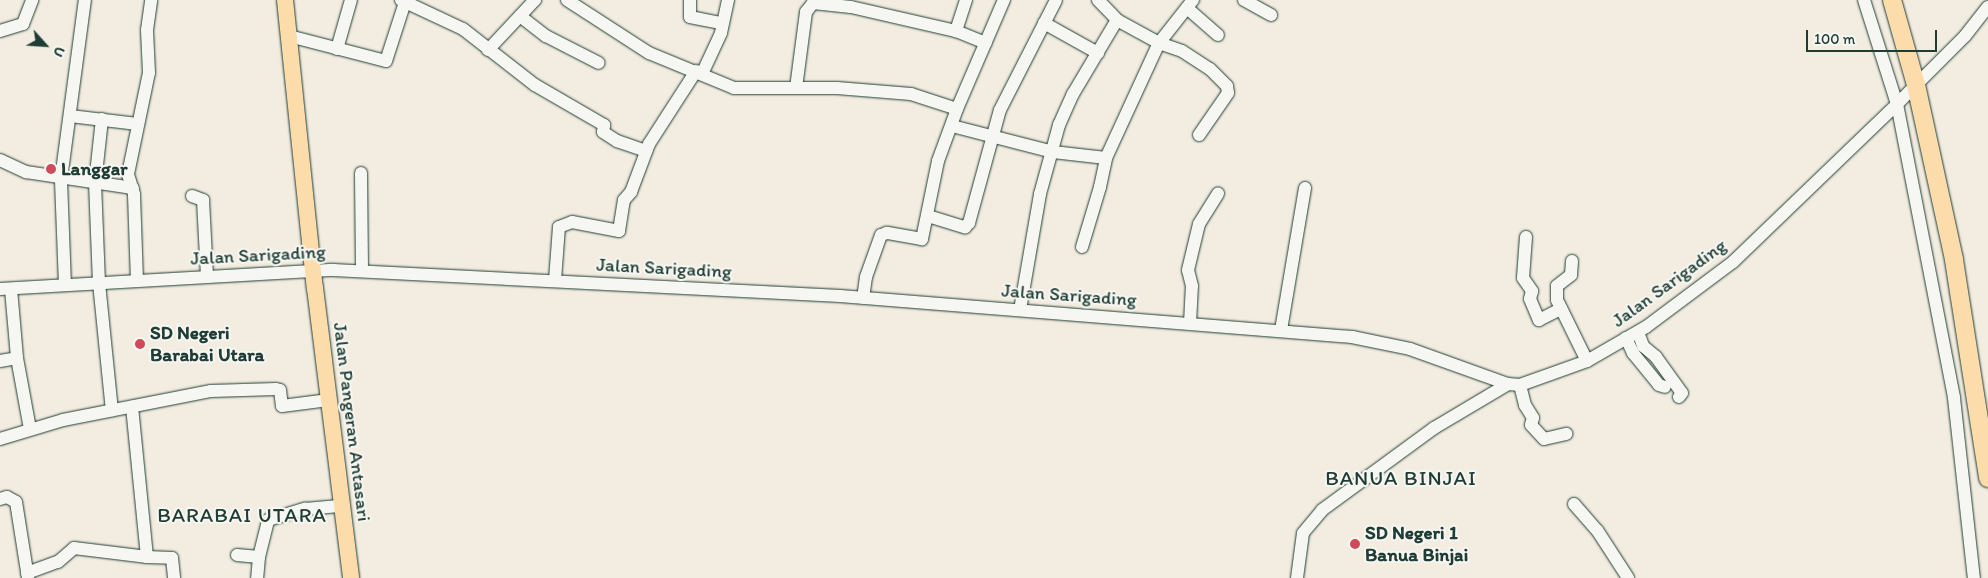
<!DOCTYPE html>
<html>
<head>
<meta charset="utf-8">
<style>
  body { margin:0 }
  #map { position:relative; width:1988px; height:578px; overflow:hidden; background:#f3ece0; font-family:Itim,sans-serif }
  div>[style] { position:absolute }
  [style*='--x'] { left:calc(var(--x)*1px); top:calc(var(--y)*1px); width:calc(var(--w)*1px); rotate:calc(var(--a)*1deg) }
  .roads { filter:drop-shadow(0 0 1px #1f3d34) drop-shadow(0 0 1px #1f3d34) }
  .minor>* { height:12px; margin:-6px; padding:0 6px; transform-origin:6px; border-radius:6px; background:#f6f6f2 }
  .major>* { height:16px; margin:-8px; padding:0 8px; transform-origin:8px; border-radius:8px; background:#fddcac }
  .highway>* { height:18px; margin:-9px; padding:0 9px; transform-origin:9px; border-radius:9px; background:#fddcac }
  .dots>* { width:14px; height:14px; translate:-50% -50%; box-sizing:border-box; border:2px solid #f6f6f2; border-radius:50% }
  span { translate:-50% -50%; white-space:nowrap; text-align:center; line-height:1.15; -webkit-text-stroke:4px #f6f6f2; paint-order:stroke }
  .poi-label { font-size:19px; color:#1f3d34; font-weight:700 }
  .left { translate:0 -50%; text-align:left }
  .street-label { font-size:19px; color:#1f3d34 }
  .quarter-label { font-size:21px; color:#1f3d34; letter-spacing:1px }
  .north { position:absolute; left:20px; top:20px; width:50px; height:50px; -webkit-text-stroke:4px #f6f6f2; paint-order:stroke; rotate:116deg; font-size:14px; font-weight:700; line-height:20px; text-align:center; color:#1f3d34 }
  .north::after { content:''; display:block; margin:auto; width:18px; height:22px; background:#1f3d34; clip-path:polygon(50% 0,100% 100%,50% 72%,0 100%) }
  .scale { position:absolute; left:1806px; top:30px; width:131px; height:22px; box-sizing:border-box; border:2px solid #1f3d34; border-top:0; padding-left:6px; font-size:15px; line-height:18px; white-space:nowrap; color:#1f3d34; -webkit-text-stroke:4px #f6f6f2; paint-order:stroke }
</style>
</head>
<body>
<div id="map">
  <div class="roads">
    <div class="minor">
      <div style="--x:401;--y:0;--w:68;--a:25.1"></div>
      <div style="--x:463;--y:29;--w:91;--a:37.9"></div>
      <div style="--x:535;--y:85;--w:80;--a:30.1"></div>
      <div style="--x:604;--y:125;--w:7;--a:98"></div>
      <div style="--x:603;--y:132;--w:17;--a:33"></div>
      <div style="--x:617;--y:141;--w:31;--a:19"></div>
      <div style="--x:567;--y:0;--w:98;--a:32.9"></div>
      <div style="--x:649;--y:53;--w:92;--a:22.4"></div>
      <div style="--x:734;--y:88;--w:103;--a:0"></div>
      <div style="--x:837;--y:88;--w:74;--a:4.6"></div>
      <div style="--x:911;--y:94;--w:48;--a:18.1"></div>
      <div style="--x:957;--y:109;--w:55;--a:110.1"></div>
      <div style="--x:938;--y:161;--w:80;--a:101.6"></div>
      <div style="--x:922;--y:239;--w:36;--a:-170"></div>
      <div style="--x:887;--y:233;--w:6;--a:162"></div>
      <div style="--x:881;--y:235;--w:45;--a:109.7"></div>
      <div style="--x:866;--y:277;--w:21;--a:98"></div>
      <div style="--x:690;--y:0;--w:17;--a:90"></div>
      <div style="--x:690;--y:17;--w:33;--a:11"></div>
      <div style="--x:966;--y:0;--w:33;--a:108"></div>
      <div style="--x:956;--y:31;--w:32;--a:22"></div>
      <div style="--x:1098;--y:0;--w:28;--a:46"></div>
      <div style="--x:1117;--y:20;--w:48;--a:28.7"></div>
      <div style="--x:1159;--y:43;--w:24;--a:19"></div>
      <div style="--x:1182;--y:51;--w:33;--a:33"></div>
      <div style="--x:1210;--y:69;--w:24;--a:45"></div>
      <div style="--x:1227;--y:86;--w:7;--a:82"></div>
      <div style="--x:1228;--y:93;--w:51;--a:124.6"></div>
      <div style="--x:1244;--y:0;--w:31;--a:29"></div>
      <div style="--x:1864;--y:0;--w:109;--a:72.4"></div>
      <div style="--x:1897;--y:104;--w:299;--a:79"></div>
      <div style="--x:1954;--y:398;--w:181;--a:83.7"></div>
      <div style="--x:1187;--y:8;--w:41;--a:41.1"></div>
      <div style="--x:520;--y:16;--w:33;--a:38"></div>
      <div style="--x:546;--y:36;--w:59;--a:27"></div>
      <div style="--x:1044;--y:23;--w:62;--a:29.1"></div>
      <div style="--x:0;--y:31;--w:24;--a:-17"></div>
      <div style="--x:23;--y:24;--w:26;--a:-69"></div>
      <div style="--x:289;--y:36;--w:100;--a:14.5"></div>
      <div style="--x:386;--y:61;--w:62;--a:-72.1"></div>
      <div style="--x:337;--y:49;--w:51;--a:-74.1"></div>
      <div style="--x:488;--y:50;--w:69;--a:-46.8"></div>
      <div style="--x:702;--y:74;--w:45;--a:-65.1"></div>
      <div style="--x:721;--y:33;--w:34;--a:-78"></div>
      <div style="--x:796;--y:88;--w:77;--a:-82.5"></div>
      <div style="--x:806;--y:12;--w:11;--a:-52"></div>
      <div style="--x:813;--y:3;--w:38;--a:6"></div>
      <div style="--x:851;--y:7;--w:108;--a:12.9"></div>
      <div style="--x:957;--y:109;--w:119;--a:-66.7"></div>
      <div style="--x:70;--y:116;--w:68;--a:6.7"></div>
      <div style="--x:102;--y:119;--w:64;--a:96.2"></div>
      <div style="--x:95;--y:183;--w:100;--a:87.7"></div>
      <div style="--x:99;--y:283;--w:128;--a:84.2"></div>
      <div style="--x:952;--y:126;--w:104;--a:14.4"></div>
      <div style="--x:1053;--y:152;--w:53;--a:6.5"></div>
      <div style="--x:0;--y:160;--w:29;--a:25"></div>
      <div style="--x:26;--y:172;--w:108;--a:8.5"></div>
      <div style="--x:361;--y:173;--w:98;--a:89.4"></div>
      <div style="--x:192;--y:196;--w:12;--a:20"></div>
      <div style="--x:203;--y:200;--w:77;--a:87"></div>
      <div style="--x:928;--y:216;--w:39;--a:17"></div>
      <div style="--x:965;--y:227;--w:6;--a:-45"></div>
      <div style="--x:969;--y:223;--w:117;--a:-74.7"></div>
      <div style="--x:1000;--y:110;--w:123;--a:-63"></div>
      <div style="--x:1526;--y:237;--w:41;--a:94.2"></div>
      <div style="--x:1523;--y:278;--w:16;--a:55"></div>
      <div style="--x:1532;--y:291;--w:8;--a:104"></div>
      <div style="--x:1530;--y:299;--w:23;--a:67"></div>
      <div style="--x:1539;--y:320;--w:25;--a:-27"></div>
      <div style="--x:1082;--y:247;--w:63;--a:-73.3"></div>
      <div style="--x:1100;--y:187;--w:30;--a:-78"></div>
      <div style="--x:1106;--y:158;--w:127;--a:-65.3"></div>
      <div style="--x:1159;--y:43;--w:55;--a:-51.7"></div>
      <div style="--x:1572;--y:261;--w:14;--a:94"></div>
      <div style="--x:1571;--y:275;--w:18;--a:142"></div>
      <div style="--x:1557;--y:286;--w:14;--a:90"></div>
      <div style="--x:1557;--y:300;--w:68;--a:63.8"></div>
      <div style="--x:555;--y:280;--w:53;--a:-85.7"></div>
      <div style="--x:559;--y:227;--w:14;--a:-21"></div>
      <div style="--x:572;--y:222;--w:48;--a:10.8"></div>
      <div style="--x:619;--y:231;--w:31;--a:-81"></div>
      <div style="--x:624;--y:200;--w:11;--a:-49"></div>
      <div style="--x:631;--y:192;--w:51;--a:-69.4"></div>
      <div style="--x:649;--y:144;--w:87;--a:-57.2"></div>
      <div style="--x:137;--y:281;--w:87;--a:-92"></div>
      <div style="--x:134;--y:194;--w:21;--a:-107"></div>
      <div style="--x:128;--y:174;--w:103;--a:-78.3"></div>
      <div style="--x:149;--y:73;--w:43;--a:-92.7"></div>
      <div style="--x:147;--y:30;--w:30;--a:-82"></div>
      <div style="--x:65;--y:285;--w:106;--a:-92.2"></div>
      <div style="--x:61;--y:179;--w:181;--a:-82.4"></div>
      <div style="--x:0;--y:289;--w:334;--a:-3.3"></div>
      <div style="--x:333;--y:270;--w:508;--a:2.94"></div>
      <div style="--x:840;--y:296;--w:514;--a:4.58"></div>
      <div style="--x:1352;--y:337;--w:59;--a:11.7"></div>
      <div style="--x:1410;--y:349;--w:104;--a:19.7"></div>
      <div style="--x:1508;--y:384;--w:12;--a:5"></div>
      <div style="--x:1520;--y:385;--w:71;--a:-19.7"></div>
      <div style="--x:1587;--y:361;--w:68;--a:-30"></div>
      <div style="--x:1646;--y:327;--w:109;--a:-36.8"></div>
      <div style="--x:1733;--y:262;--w:228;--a:-43.9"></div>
      <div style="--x:1897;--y:104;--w:96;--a:-45"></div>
      <div style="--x:1965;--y:36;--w:37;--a:-52"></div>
      <div style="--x:11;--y:289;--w:69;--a:85"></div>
      <div style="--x:17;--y:358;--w:72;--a:79.6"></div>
      <div style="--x:1020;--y:310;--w:118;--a:-80.2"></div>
      <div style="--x:1040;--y:194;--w:72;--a:-74.6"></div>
      <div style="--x:1059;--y:125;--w:34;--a:-66"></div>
      <div style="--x:1073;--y:94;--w:86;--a:-59.3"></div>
      <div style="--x:1190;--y:323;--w:37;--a:-87"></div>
      <div style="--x:1192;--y:286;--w:16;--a:-104"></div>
      <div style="--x:1188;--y:270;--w:47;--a:-76.6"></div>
      <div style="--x:1199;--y:224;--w:36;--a:-58"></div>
      <div style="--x:1281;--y:330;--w:144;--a:-80.4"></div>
      <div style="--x:1638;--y:332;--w:15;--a:70"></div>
      <div style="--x:1643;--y:346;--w:17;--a:40"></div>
      <div style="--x:1656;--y:357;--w:44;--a:54.2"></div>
      <div style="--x:1682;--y:393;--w:5;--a:127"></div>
      <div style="--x:1626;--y:338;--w:17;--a:65"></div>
      <div style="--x:1633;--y:353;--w:41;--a:50.9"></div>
      <div style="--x:1659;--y:385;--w:6;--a:18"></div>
      <div style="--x:0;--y:361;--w:17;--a:-10"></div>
      <div style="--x:1520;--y:385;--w:21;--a:76"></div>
      <div style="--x:1525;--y:405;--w:15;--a:58"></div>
      <div style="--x:1533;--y:418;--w:7;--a:106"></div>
      <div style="--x:1531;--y:425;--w:19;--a:47"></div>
      <div style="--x:1544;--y:439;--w:23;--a:-13"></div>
      <div style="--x:0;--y:439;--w:66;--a:-16.8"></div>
      <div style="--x:63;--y:420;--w:151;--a:-11.1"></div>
      <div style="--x:211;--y:391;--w:65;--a:-1.8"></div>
      <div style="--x:276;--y:389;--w:4;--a:14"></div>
      <div style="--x:280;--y:390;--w:16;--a:83"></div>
      <div style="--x:282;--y:406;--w:47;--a:-7.3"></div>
      <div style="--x:0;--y:499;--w:7;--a:-16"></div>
      <div style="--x:7;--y:497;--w:10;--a:29"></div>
      <div style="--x:16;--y:502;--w:77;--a:81"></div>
      <div style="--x:1574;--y:504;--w:35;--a:49"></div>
      <div style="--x:1597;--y:530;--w:57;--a:57.1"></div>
      <div style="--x:237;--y:555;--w:22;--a:5"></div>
      <div style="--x:259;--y:557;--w:21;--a:95"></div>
      <div style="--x:147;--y:557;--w:25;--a:2"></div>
      <div style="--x:172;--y:558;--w:20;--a:84"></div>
      <div style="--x:259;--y:557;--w:38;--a:-76"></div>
      <div style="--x:268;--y:520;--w:39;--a:-17"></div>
      <div style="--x:305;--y:509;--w:37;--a:-5"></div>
      <div style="--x:27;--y:573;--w:33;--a:-20"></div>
      <div style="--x:58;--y:562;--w:21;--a:-41"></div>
      <div style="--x:74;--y:548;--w:74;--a:7"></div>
      <div style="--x:147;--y:557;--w:151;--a:-95.7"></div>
      <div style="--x:1297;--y:578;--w:45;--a:-82.4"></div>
      <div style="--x:1303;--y:533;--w:30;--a:-50"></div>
      <div style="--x:1322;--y:510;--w:139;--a:-36.2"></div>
      <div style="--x:1434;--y:428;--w:86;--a:-30.7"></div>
    </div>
    <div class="major">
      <div style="--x:285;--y:0;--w:290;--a:84.1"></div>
      <div style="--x:315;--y:288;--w:292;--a:82.9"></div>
    </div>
    <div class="highway">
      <div style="--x:1892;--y:0;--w:88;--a:74.2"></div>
      <div style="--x:1916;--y:85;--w:179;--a:77.7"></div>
      <div style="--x:1954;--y:260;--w:221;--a:81.1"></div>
    </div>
  </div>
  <div class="dots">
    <div style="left:51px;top:169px;background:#d1495b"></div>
    <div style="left:140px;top:344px;background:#d1495b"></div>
    <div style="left:1355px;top:544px;background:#d1495b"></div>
  </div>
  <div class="poi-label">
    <span class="left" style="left:61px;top:169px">Langgar</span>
    <span class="left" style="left:150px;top:344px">SD Negeri<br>Barabai Utara</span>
    <span class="left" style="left:1365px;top:544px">SD Negeri 1<br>Banua Binjai</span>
  </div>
  <div class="street-label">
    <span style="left:258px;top:255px;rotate:-3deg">Jalan Sarigading</span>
    <span style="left:664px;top:268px;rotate:3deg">Jalan Sarigading</span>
    <span style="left:1669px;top:283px;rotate:-36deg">Jalan Sarigading</span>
    <span style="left:1069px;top:295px;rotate:4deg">Jalan Sarigading</span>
    <span style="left:352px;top:422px;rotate:83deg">Jalan Pangeran Antasari</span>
  </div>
  <div class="quarter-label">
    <span style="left:1401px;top:478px">BANUA BINJAI</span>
    <span style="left:242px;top:515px">BARABAI UTARA</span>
  </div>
  <div class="north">U</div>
  <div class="scale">100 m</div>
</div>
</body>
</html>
